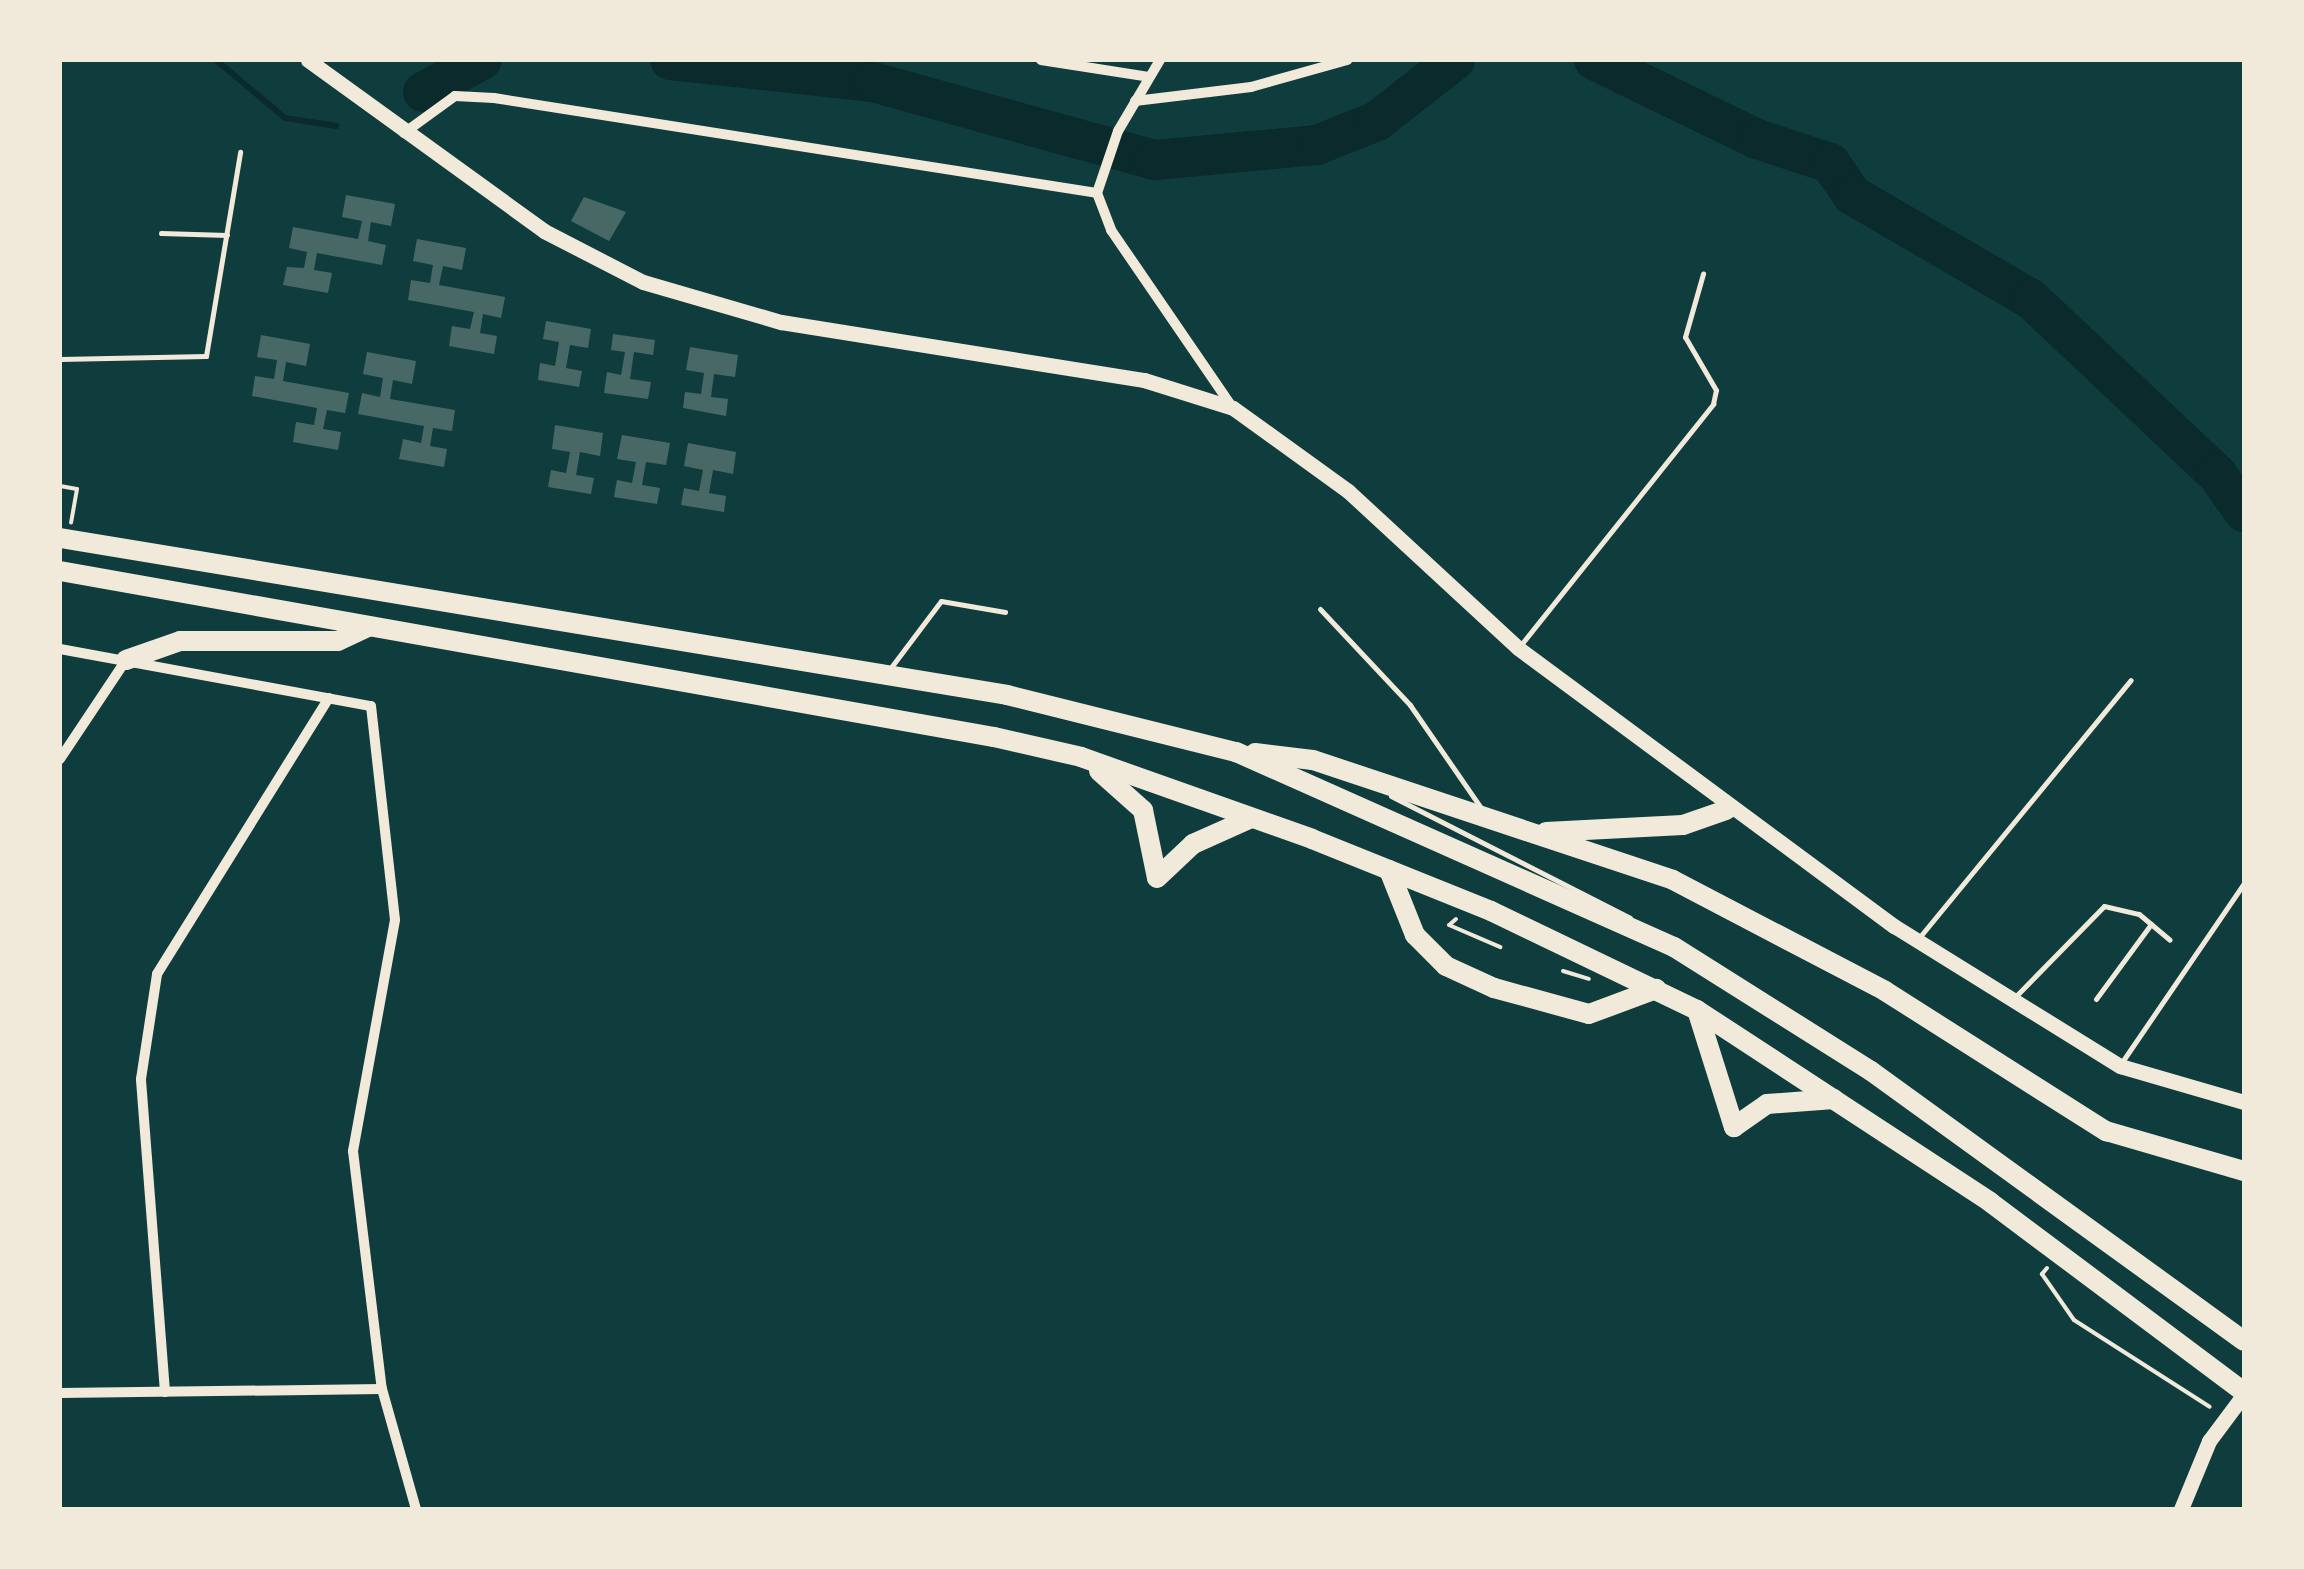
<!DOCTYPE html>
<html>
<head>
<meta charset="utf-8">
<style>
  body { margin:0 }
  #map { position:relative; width:2304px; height:1569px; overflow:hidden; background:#0f3d3e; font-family:"Libre Baskerville",serif }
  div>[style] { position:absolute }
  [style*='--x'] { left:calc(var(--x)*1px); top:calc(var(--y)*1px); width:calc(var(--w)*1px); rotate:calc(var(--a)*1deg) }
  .stream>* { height:6px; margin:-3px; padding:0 3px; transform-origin:3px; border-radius:3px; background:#0a2a2b }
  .river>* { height:40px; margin:-20px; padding:0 20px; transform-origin:20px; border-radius:20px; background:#0a2a2b }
  .building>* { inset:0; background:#486865 }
  .path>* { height:4px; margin:-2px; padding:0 2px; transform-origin:2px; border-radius:2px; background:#f1e9da }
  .service>* { height:5px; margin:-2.5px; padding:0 2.5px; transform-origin:2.5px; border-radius:2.5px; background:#f1e9da }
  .minor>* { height:10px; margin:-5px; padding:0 5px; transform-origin:5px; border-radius:5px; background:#f1e9da }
  .secondary>* { height:15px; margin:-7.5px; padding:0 7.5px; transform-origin:7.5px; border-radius:7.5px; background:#f1e9da }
  .motorway>* { height:20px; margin:-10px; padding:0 10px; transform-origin:10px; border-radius:10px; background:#f1e9da }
  span { translate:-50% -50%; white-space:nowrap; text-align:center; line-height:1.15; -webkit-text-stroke:8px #f1e9da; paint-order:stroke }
  .frame { position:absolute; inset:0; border:62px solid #f1e9da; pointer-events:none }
</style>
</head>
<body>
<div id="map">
  <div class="stream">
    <div style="--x:216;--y:60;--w:90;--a:40"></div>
    <div style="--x:285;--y:118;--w:52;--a:8.9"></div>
  </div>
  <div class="river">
    <div style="--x:670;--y:60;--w:204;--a:6.2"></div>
    <div style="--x:873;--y:82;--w:293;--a:15.5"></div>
    <div style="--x:1155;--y:160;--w:163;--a:-5.3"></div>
    <div style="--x:1317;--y:145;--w:65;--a:-21.8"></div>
    <div style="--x:1377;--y:121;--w:99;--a:-38"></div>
    <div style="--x:1594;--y:60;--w:181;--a:25.9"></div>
    <div style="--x:1757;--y:139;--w:77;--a:18.2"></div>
    <div style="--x:1830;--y:163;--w:39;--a:55"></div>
    <div style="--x:1852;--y:195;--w:207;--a:30.2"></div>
    <div style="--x:2031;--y:299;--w:255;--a:43.3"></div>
    <div style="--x:2217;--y:474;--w:47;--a:54.6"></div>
    <div style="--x:423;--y:92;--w:67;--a:-28.5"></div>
  </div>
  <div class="building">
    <div style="clip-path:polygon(346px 195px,395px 204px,391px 226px,371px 222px,368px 241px,386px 245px,382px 265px,317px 253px,314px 270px,332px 273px,328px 293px,283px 285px,287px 267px,304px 268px,307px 252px,289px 248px,293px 227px,358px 239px,362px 221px,342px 217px)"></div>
    <div style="clip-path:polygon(584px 197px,626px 212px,609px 241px,571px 221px)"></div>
    <div style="clip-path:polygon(417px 239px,466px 248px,462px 270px,443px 266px,439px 285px,505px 297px,501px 318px,483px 314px,480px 333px,497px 336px,494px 354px,449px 346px,452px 326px,470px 329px,474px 312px,408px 300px,411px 280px,430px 283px,433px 265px,413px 261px)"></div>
    <div style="clip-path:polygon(546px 321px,591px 329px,588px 348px,570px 345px,566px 368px,582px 371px,579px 387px,538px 380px,540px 363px,555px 366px,559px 342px,543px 339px)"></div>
    <div style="clip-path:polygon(613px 334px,655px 340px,653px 355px,634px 352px,630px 379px,651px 382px,648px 399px,604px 393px,607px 372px,621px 375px,625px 352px,611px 350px)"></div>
    <div style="clip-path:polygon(261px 335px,310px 344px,306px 366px,286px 362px,283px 381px,349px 393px,345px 413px,327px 410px,323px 429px,341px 432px,338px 450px,293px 442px,296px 422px,314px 425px,317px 408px,252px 396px,255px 376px,274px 379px,277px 360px,257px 357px)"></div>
    <div style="clip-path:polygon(690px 347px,738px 355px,735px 377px,714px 374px,711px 397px,728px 399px,726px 416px,683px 408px,685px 392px,701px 394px,704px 373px,686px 370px)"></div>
    <div style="clip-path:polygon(367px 352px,416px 361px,412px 384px,393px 380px,390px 399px,455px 410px,452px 431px,433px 428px,430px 446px,447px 449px,444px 467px,399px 459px,403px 439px,421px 443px,424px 426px,358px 414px,362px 393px,380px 397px,383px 378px,363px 374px)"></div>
    <div style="clip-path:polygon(555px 425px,603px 433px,600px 456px,580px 452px,576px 475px,594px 478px,591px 494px,548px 487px,551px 470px,566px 473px,570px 452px,552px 449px)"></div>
    <div style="clip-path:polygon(622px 435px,670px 443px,666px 465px,646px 462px,642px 485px,660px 488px,657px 504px,614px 497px,617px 480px,632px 483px,636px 462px,617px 459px)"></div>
    <div style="clip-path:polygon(688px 443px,736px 452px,733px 474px,713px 470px,709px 493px,726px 496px,724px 512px,681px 505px,684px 488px,699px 491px,703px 470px,684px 466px)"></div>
  </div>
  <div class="path">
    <div style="--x:60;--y:486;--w:17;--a:10"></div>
    <div style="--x:77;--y:489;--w:34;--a:100"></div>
    <div style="--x:60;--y:496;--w:10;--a:90"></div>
    <div style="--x:1456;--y:919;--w:9;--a:139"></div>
    <div style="--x:1449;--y:925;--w:56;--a:23.3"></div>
    <div style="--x:1563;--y:971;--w:27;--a:17"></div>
    <div style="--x:2047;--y:1268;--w:8;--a:130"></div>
    <div style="--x:2042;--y:1274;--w:56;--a:55.2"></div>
    <div style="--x:2074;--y:1320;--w:161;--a:32.6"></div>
  </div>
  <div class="service">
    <div style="--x:161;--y:233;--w:66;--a:1.7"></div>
    <div style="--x:60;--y:359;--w:146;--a:-1.2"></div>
    <div style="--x:206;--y:356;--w:207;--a:-80.5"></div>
    <div style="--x:1320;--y:609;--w:132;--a:46.8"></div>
    <div style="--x:1410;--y:705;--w:125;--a:55.4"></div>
    <div style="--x:1520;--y:646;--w:310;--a:-51.4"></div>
    <div style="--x:1713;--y:404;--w:14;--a:-78"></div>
    <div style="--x:1716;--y:390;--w:61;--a:-120.3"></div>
    <div style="--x:1685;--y:337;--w:66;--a:-74.1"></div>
    <div style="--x:889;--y:670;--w:86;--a:-53"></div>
    <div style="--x:941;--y:601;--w:65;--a:9.8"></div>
    <div style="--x:1391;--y:796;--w:268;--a:27"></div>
    <div style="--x:1918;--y:939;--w:335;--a:-50.6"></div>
    <div style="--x:2015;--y:997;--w:127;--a:-45.6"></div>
    <div style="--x:2104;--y:906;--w:36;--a:13"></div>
    <div style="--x:2139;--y:914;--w:40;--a:40"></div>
    <div style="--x:2096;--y:999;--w:93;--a:-53.7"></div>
    <div style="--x:2122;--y:1062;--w:217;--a:-55.7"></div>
  </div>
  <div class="minor">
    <div style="--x:1041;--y:60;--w:109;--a:8.9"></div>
    <div style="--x:1160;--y:60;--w:82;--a:120.6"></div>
    <div style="--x:1118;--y:131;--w:65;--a:108.7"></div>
    <div style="--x:1097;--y:193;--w:40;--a:69"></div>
    <div style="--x:1111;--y:230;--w:216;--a:55.6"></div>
    <div style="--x:1135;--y:101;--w:117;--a:-6.9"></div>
    <div style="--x:1251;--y:87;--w:100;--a:-15.7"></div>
    <div style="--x:404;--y:133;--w:63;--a:-36"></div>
    <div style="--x:455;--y:96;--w:39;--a:3"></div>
    <div style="--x:494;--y:98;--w:610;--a:8.95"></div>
    <div style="--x:60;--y:649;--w:316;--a:10.4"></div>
    <div style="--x:371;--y:706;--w:215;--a:83.6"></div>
    <div style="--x:395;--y:920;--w:235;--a:100.3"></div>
    <div style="--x:353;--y:1151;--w:240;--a:83.1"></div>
    <div style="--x:382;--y:1389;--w:125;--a:74.2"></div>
    <div style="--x:60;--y:759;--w:119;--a:-56.3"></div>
    <div style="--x:165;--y:1392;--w:314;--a:-94.4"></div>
    <div style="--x:141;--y:1079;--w:106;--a:-81.3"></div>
    <div style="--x:157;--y:974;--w:325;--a:-58.1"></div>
    <div style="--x:60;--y:1393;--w:322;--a:-0.7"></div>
  </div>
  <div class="secondary">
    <div style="--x:308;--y:60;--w:291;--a:35.9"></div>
    <div style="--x:544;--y:231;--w:111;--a:27.3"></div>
    <div style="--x:643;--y:282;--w:144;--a:16.2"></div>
    <div style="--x:781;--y:322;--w:368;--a:9.1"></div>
    <div style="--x:1144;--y:380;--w:93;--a:17.5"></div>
    <div style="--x:1233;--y:408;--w:142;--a:35.8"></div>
    <div style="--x:1348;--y:491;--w:231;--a:42.7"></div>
    <div style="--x:1518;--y:648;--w:468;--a:36.5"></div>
    <div style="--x:1894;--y:926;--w:266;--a:31.8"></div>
    <div style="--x:2120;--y:1066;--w:129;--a:16.2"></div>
    <div style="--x:2181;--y:1509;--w:74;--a:-67.6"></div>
    <div style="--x:2209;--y:1441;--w:59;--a:-53.3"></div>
  </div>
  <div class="motorway">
    <div style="--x:60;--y:538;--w:960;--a:9.41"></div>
    <div style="--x:1007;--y:695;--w:236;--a:14"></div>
    <div style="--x:1236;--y:752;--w:479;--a:24"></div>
    <div style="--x:1674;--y:947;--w:233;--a:32.2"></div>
    <div style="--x:1871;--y:1071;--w:460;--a:35.9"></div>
    <div style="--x:60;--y:571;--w:949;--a:10.08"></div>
    <div style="--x:994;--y:737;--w:89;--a:12.9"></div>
    <div style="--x:1081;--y:757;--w:245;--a:19.5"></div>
    <div style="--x:1312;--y:839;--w:193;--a:21.9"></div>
    <div style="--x:1491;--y:911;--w:229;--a:25.7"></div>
    <div style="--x:1697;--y:1010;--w:350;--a:33.2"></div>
    <div style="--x:1990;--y:1202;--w:317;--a:36.8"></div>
    <div style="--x:126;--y:660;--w:57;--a:-19.4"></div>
    <div style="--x:180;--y:641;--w:158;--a:0"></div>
    <div style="--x:338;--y:641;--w:33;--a:-25"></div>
    <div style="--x:1255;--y:753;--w:58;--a:6.9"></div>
    <div style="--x:1313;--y:760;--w:379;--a:18.4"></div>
    <div style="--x:1673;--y:880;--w:239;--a:27.6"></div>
    <div style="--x:1885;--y:991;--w:262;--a:32.4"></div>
    <div style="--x:2106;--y:1131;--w:144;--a:16.2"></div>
    <div style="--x:1099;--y:771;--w:59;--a:41.6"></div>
    <div style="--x:1143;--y:810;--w:69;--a:78.4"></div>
    <div style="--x:1546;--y:832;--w:137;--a:-2.9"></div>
    <div style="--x:1683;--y:825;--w:46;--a:-19.2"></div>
    <div style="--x:1389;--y:870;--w:70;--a:68.2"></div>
    <div style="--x:1415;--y:935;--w:44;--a:45"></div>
    <div style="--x:1446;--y:966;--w:53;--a:24.6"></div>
    <div style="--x:1494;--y:988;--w:98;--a:15.3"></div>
    <div style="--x:1589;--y:1014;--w:72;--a:-20.5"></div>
    <div style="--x:1157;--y:878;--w:50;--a:-43.4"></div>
    <div style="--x:1193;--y:844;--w:61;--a:-24.1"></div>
    <div style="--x:1697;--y:1010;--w:123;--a:72.5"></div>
    <div style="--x:1734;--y:1127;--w:40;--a:-34.9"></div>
    <div style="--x:1767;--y:1104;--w:67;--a:-4.3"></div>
  </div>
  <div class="frame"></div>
</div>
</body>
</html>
